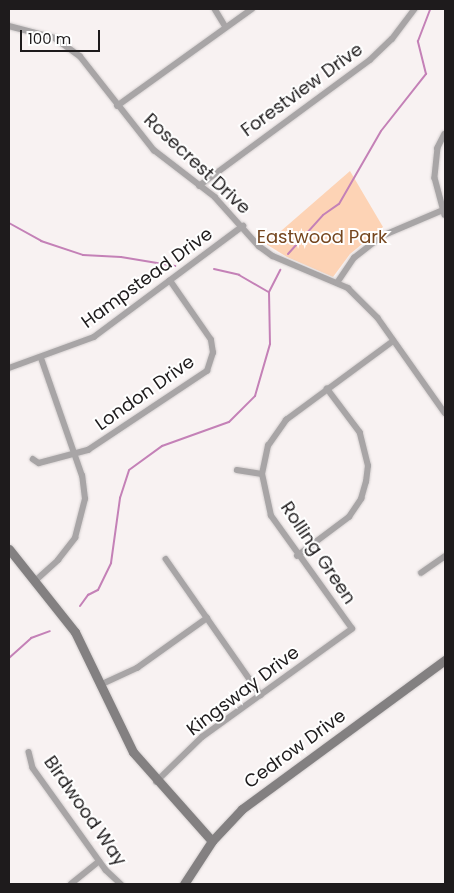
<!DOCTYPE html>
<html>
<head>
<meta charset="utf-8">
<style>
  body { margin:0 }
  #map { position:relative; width:454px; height:893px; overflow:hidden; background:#f8f2f2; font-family:Poppins,sans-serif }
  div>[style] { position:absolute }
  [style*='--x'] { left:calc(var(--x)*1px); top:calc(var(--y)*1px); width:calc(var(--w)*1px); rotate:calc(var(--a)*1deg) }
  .green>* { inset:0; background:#fdd3b5 }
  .stream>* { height:2px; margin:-1px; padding:0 1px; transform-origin:1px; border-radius:1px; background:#c481b7 }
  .roads { filter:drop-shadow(0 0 1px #d5d0d0) drop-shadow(0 0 1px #d5d0d0) }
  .street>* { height:5.5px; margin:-2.75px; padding:0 2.75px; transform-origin:2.75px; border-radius:2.75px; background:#a8a5a6 }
  .secondary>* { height:9px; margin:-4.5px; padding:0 4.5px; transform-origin:4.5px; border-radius:4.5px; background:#838081 }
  span { translate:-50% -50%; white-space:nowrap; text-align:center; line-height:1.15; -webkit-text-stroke:4px #fff; paint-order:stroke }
  .street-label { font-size:18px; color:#1e1b1c }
  .park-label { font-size:18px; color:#75461f }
  .frame { position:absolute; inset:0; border:10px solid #1e1b1c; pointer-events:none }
  .scale { position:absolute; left:20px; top:30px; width:80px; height:22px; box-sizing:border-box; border:2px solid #1e1b1c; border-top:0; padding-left:6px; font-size:15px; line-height:18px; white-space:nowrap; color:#1e1b1c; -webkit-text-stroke:4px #fff; paint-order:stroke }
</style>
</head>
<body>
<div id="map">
  <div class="green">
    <div style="clip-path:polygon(350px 171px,383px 227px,350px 254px,333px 277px,287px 257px,266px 244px)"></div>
  </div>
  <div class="stream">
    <div style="--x:9;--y:223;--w:37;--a:29"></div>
    <div style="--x:41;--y:241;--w:44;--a:18.4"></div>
    <div style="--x:83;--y:255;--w:38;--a:3"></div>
    <div style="--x:121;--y:257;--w:55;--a:9.5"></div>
    <div style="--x:288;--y:254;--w:52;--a:-48.1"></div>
    <div style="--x:323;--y:215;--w:19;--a:-35"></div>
    <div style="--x:339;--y:204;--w:84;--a:-60.1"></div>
    <div style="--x:381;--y:131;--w:73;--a:-51.7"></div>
    <div style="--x:426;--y:74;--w:34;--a:-104"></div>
    <div style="--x:418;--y:41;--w:34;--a:-69"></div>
    <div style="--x:214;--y:269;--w:26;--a:13"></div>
    <div style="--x:239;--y:275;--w:34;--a:30"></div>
    <div style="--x:80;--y:606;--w:14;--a:-54"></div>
    <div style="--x:88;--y:595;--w:11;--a:-27"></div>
    <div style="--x:98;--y:590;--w:30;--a:-64"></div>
    <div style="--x:111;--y:563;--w:66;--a:-82.1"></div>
    <div style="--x:120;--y:498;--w:29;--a:-72"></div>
    <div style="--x:129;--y:470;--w:41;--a:-36"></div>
    <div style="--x:162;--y:446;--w:71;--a:-19.7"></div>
    <div style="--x:229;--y:422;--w:37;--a:-45"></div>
    <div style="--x:255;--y:396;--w:54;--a:-73.9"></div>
    <div style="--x:270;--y:344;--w:52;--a:-91.1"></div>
    <div style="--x:269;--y:292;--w:25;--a:-63"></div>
    <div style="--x:9;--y:658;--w:30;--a:-42"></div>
    <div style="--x:31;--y:638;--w:20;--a:-20"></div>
  </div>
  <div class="roads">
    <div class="street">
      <div style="--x:215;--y:9;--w:21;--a:59"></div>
      <div style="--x:9;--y:26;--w:48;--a:14.6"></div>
      <div style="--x:55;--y:38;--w:31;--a:36"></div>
      <div style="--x:80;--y:56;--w:120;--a:51.8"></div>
      <div style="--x:154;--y:150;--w:77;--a:37.6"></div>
      <div style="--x:215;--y:197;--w:66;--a:48.1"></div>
      <div style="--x:259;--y:246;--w:17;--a:36"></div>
      <div style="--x:273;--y:256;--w:82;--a:23.1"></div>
      <div style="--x:348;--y:288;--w:42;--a:45"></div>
      <div style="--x:378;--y:318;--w:116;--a:54.8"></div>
      <div style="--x:117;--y:106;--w:166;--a:-35.7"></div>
      <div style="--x:445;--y:134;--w:16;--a:117"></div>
      <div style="--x:438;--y:148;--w:30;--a:96"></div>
      <div style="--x:435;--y:178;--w:38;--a:75"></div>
      <div style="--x:199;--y:186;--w:212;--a:-36.4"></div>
      <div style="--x:370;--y:60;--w:30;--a:-44"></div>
      <div style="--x:392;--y:39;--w:38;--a:-53"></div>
      <div style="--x:337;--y:283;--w:30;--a:-56"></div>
      <div style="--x:354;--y:258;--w:36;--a:-38"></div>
      <div style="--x:382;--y:236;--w:66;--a:-23.1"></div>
      <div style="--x:9;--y:368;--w:90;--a:-20"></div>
      <div style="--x:94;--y:337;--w:186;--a:-36.7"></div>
      <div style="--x:33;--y:459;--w:7;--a:34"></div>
      <div style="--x:39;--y:463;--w:51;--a:-14.9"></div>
      <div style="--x:88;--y:450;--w:143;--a:-33.6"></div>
      <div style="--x:207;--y:371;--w:19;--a:-72"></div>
      <div style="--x:213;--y:353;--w:13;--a:-99"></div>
      <div style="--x:211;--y:340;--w:72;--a:-124.8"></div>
      <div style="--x:237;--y:470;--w:25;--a:9"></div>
      <div style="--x:297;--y:556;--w:65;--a:-36.9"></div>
      <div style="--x:349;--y:517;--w:22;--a:-56"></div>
      <div style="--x:361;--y:499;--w:18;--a:-74"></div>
      <div style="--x:366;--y:482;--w:16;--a:-83"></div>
      <div style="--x:368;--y:466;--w:34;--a:-104"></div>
      <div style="--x:360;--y:433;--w:55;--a:-126.9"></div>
      <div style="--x:166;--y:559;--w:166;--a:55.1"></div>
      <div style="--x:421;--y:573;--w:29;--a:-35"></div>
      <div style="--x:35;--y:581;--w:31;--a:-42"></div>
      <div style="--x:58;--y:560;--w:28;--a:-52"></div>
      <div style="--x:75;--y:538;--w:40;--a:-75.6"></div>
      <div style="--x:85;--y:499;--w:23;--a:-97"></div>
      <div style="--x:82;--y:476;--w:125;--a:-109.2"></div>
      <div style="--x:100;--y:685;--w:41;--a:-24.7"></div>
      <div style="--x:137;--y:668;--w:86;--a:-35.5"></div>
      <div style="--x:29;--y:752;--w:16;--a:76"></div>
      <div style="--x:33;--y:768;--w:125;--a:54.4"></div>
      <div style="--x:106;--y:870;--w:21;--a:43"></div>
      <div style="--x:156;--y:782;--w:64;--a:-44.4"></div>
      <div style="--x:202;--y:737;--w:185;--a:-35.8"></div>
      <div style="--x:352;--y:629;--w:139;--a:-125.6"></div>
      <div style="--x:271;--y:516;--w:43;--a:-102.1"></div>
      <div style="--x:262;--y:474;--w:29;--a:-78"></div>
      <div style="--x:268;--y:446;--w:32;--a:-55"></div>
      <div style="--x:286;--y:420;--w:133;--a:-36.4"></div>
      <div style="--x:71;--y:884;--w:36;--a:-39"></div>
    </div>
    <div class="secondary">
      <div style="--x:9;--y:549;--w:106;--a:51.5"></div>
      <div style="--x:75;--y:632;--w:133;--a:64.2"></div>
      <div style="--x:133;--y:752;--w:119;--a:48.4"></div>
      <div style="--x:184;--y:884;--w:51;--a:-56.9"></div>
      <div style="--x:212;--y:841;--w:44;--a:-46.8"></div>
      <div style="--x:242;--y:809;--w:252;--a:-36.3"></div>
    </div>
  </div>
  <div class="street-label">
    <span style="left:302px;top:90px;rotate:-36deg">Forestview Drive</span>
    <span style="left:197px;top:164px;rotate:43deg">Rosecrest Drive</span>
    <span style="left:147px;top:278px;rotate:-36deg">Hampstead Drive</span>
    <span style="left:145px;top:393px;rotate:-35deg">London Drive</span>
    <span style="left:318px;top:553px;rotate:56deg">Rolling Green</span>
    <span style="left:243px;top:691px;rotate:-37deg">Kingsway Drive</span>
    <span style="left:295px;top:749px;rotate:-36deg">Cedrow Drive</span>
    <span style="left:85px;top:811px;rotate:55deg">Birdwood Way</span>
  </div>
  <div class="park-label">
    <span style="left:322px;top:237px">Eastwood Park</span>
  </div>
  <div class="frame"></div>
  <div class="scale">100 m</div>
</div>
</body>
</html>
